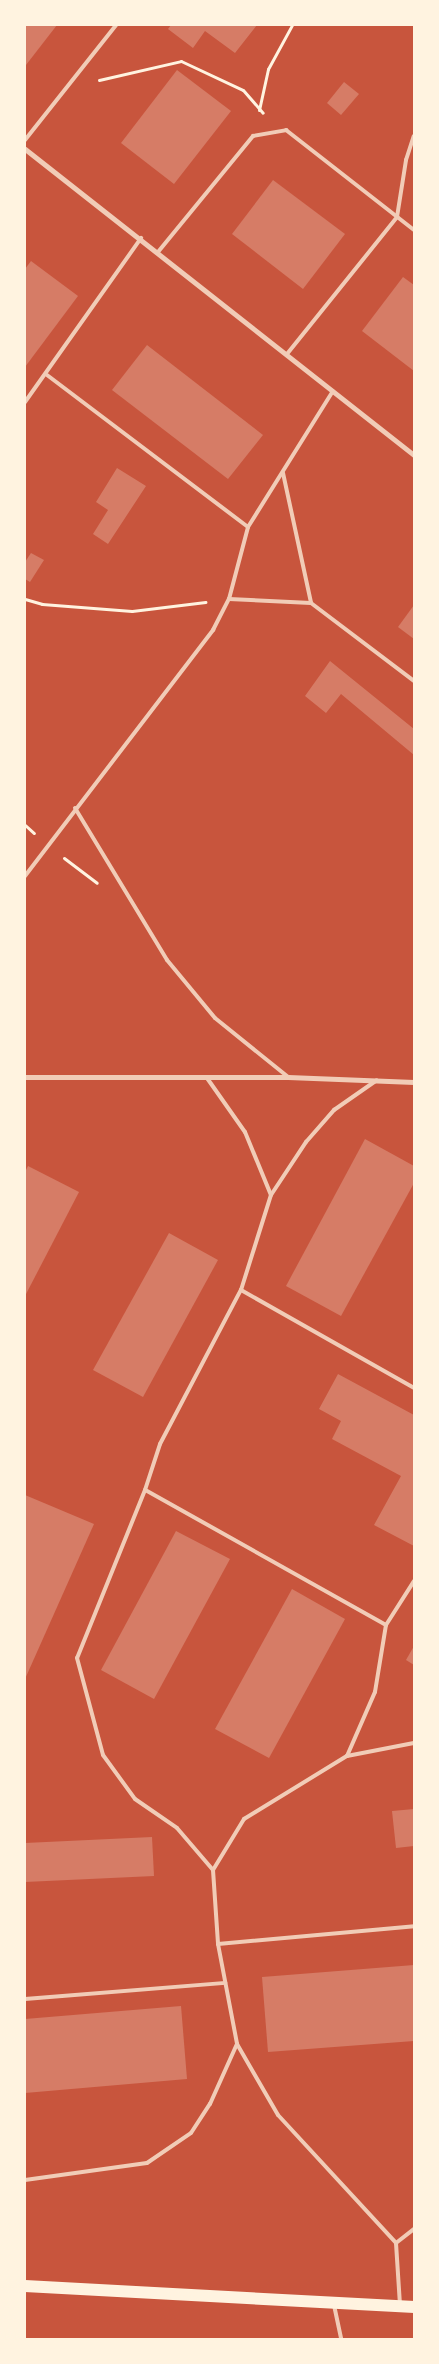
<!DOCTYPE html>
<html>
<head>
<meta charset="utf-8">
<style>
  body { margin:0 }
  #map { position:relative; width:439px; height:2364px; overflow:hidden; background:#c8553d; font-family:"DM Sans",sans-serif }
  div>[style] { position:absolute }
  [style*='--x'] { left:calc(var(--x)*1px); top:calc(var(--y)*1px); width:calc(var(--w)*1px); rotate:calc(var(--a)*1deg) }
  .building>* { inset:0; background:#d67c66 }
  .path>* { height:3px; margin:-1.5px; padding:0 1.5px; transform-origin:1.5px; border-radius:1.5px; background:#fff3e0 }
  .service>* { height:4px; margin:-2px; padding:0 2px; transform-origin:2px; border-radius:2px; background:#f1ccb7 }
  .minor>* { height:5px; margin:-2.5px; padding:0 2.5px; transform-origin:2.5px; border-radius:2.5px; background:#f1ccb7 }
  .primary>* { height:12px; margin:-6px; padding:0 6px; transform-origin:6px; border-radius:6px; background:#fff3e0 }
  span { translate:-50% -50%; white-space:nowrap; text-align:center; line-height:1.15; -webkit-text-stroke:5px #fff3e0; paint-order:stroke }
  .frame { position:absolute; inset:0; border:26px solid #fff3e0; pointer-events:none }
</style>
</head>
<body>
<div id="map">
  <div class="building">
    <div style="clip-path:polygon(25px 25px,57px 25px,26px 65px,25px 64px)"></div>
    <div style="clip-path:polygon(171px 25px,257px 25px,235px 53px,205px 31px,193px 48px,168px 29px)"></div>
    <div style="clip-path:polygon(177px 70px,231px 111px,174px 184px,121px 143px)"></div>
    <div style="clip-path:polygon(344px 82px,359px 94px,341px 115px,327px 103px)"></div>
    <div style="clip-path:polygon(273px 180px,345px 234px,303px 289px,232px 234px)"></div>
    <div style="clip-path:polygon(31px 261px,78px 296px,25px 367px,25px 269px)"></div>
    <div style="clip-path:polygon(403px 277px,414px 285px,414px 371px,362px 331px)"></div>
    <div style="clip-path:polygon(147px 345px,263px 435px,228px 479px,112px 390px)"></div>
    <div style="clip-path:polygon(117px 468px,146px 486px,108px 544px,93px 534px,108px 510px,96px 502px)"></div>
    <div style="clip-path:polygon(31px 553px,44px 560px,30px 582px,25px 579px,25px 562px)"></div>
    <div style="clip-path:polygon(414px 605px,414px 639px,398px 627px)"></div>
    <div style="clip-path:polygon(330px 661px,414px 729px,414px 755px,341px 694px,326px 713px,305px 696px)"></div>
    <div style="clip-path:polygon(365px 1139px,414px 1166px,414px 1183px,341px 1316px,286px 1286px)"></div>
    <div style="clip-path:polygon(28px 1166px,79px 1192px,25px 1296px,25px 1172px)"></div>
    <div style="clip-path:polygon(169px 1233px,218px 1260px,143px 1397px,93px 1370px)"></div>
    <div style="clip-path:polygon(338px 1374px,414px 1415px,414px 1546px,374px 1525px,401px 1476px,332px 1439px,341px 1421px,319px 1409px)"></div>
    <div style="clip-path:polygon(25px 1495px,94px 1524px,25px 1679px)"></div>
    <div style="clip-path:polygon(176px 1531px,230px 1559px,154px 1699px,101px 1670px)"></div>
    <div style="clip-path:polygon(292px 1589px,345px 1619px,269px 1758px,215px 1729px)"></div>
    <div style="clip-path:polygon(414px 1646px,414px 1665px,406px 1660px)"></div>
    <div style="clip-path:polygon(414px 1809px,414px 1846px,396px 1848px,392px 1811px)"></div>
    <div style="clip-path:polygon(152px 1837px,154px 1876px,25px 1882px,25px 1843px)"></div>
    <div style="clip-path:polygon(414px 1965px,414px 2041px,268px 2052px,262px 1977px)"></div>
    <div style="clip-path:polygon(181px 2006px,187px 2079px,25px 2093px,25px 2019px)"></div>
  </div>
  <div class="path">
    <div style="--x:99;--y:80;--w:84;--a:-13"></div>
    <div style="--x:181;--y:61;--w:68;--a:25.1"></div>
    <div style="--x:243;--y:90;--w:30;--a:49"></div>
    <div style="--x:259;--y:110;--w:42;--a:-77.6"></div>
    <div style="--x:268;--y:69;--w:50;--a:-61.4"></div>
    <div style="--x:25;--y:599;--w:18;--a:16"></div>
    <div style="--x:42;--y:604;--w:90;--a:4.4"></div>
    <div style="--x:132;--y:611;--w:74;--a:-7"></div>
    <div style="--x:25;--y:825;--w:12;--a:42"></div>
    <div style="--x:64;--y:858;--w:41;--a:37.1"></div>
  </div>
  <div class="service">
    <div style="--x:25;--y:140;--w:147;--a:-51.6"></div>
    <div style="--x:158;--y:252;--w:150;--a:-50.7"></div>
    <div style="--x:253;--y:136;--w:34;--a:-10"></div>
    <div style="--x:286;--y:130;--w:162;--a:38"></div>
    <div style="--x:287;--y:354;--w:176;--a:-51.2"></div>
    <div style="--x:397;--y:217;--w:58;--a:-81"></div>
    <div style="--x:406;--y:160;--w:25;--a:-72"></div>
    <div style="--x:47;--y:375;--w:252;--a:37.1"></div>
    <div style="--x:25;--y:402;--w:201;--a:-54.7"></div>
    <div style="--x:283;--y:473;--w:133;--a:77.8"></div>
    <div style="--x:229;--y:599;--w:82;--a:2.8"></div>
    <div style="--x:311;--y:603;--w:129;--a:37.1"></div>
    <div style="--x:75;--y:808;--w:178;--a:58.8"></div>
    <div style="--x:167;--y:960;--w:75;--a:50.4"></div>
    <div style="--x:215;--y:1018;--w:94;--a:38.9"></div>
    <div style="--x:25;--y:876;--w:310;--a:-52.6"></div>
    <div style="--x:213;--y:630;--w:35;--a:-63"></div>
    <div style="--x:229;--y:599;--w:74;--a:-75.2"></div>
    <div style="--x:248;--y:527;--w:160;--a:-58"></div>
    <div style="--x:207;--y:1078;--w:66;--a:54.9"></div>
    <div style="--x:245;--y:1132;--w:68;--a:67.6"></div>
    <div style="--x:241;--y:1290;--w:199;--a:29.5"></div>
    <div style="--x:145;--y:1490;--w:48;--a:-71.9"></div>
    <div style="--x:160;--y:1444;--w:174;--a:-62.3"></div>
    <div style="--x:241;--y:1290;--w:100;--a:-72.5"></div>
    <div style="--x:271;--y:1195;--w:64;--a:-56.6"></div>
    <div style="--x:306;--y:1142;--w:43;--a:-48.8"></div>
    <div style="--x:334;--y:1110;--w:52;--a:-34.9"></div>
    <div style="--x:386;--y:1625;--w:276;--a:-150.7"></div>
    <div style="--x:145;--y:1490;--w:181;--a:112"></div>
    <div style="--x:77;--y:1658;--w:100;--a:75"></div>
    <div style="--x:103;--y:1755;--w:54;--a:54"></div>
    <div style="--x:135;--y:1799;--w:51;--a:34.6"></div>
    <div style="--x:177;--y:1828;--w:55;--a:49.4"></div>
    <div style="--x:213;--y:1870;--w:60;--a:-58.7"></div>
    <div style="--x:244;--y:1819;--w:121;--a:-31.5"></div>
    <div style="--x:347;--y:1756;--w:70;--a:-66.4"></div>
    <div style="--x:375;--y:1692;--w:68;--a:-80.7"></div>
    <div style="--x:386;--y:1625;--w:52;--a:-57.5"></div>
    <div style="--x:347;--y:1756;--w:68;--a:-11"></div>
    <div style="--x:213;--y:1870;--w:74;--a:86.1"></div>
    <div style="--x:218;--y:1944;--w:102;--a:79.2"></div>
    <div style="--x:237;--y:2044;--w:82;--a:60"></div>
    <div style="--x:278;--y:2115;--w:174;--a:47.3"></div>
    <div style="--x:218;--y:1944;--w:197;--a:-5.2"></div>
    <div style="--x:25;--y:1999;--w:201;--a:-4.6"></div>
    <div style="--x:25;--y:2180;--w:123;--a:-7.9"></div>
    <div style="--x:147;--y:2163;--w:53;--a:-34.3"></div>
    <div style="--x:191;--y:2133;--w:35;--a:-57"></div>
    <div style="--x:210;--y:2104;--w:66;--a:-65.8"></div>
    <div style="--x:334;--y:2305;--w:35;--a:78"></div>
    <div style="--x:400;--y:2305;--w:62;--a:-93.7"></div>
    <div style="--x:396;--y:2243;--w:23;--a:-38"></div>
  </div>
  <div class="minor">
    <div style="--x:25;--y:149;--w:495;--a:38.2"></div>
    <div style="--x:25;--y:1077;--w:263;--a:0"></div>
    <div style="--x:288;--y:1077;--w:126;--a:2.3"></div>
  </div>
  <div class="primary">
    <div style="--x:25;--y:2286;--w:390;--a:3.1"></div>
  </div>
  <div class="frame"></div>
</div>
</body>
</html>
